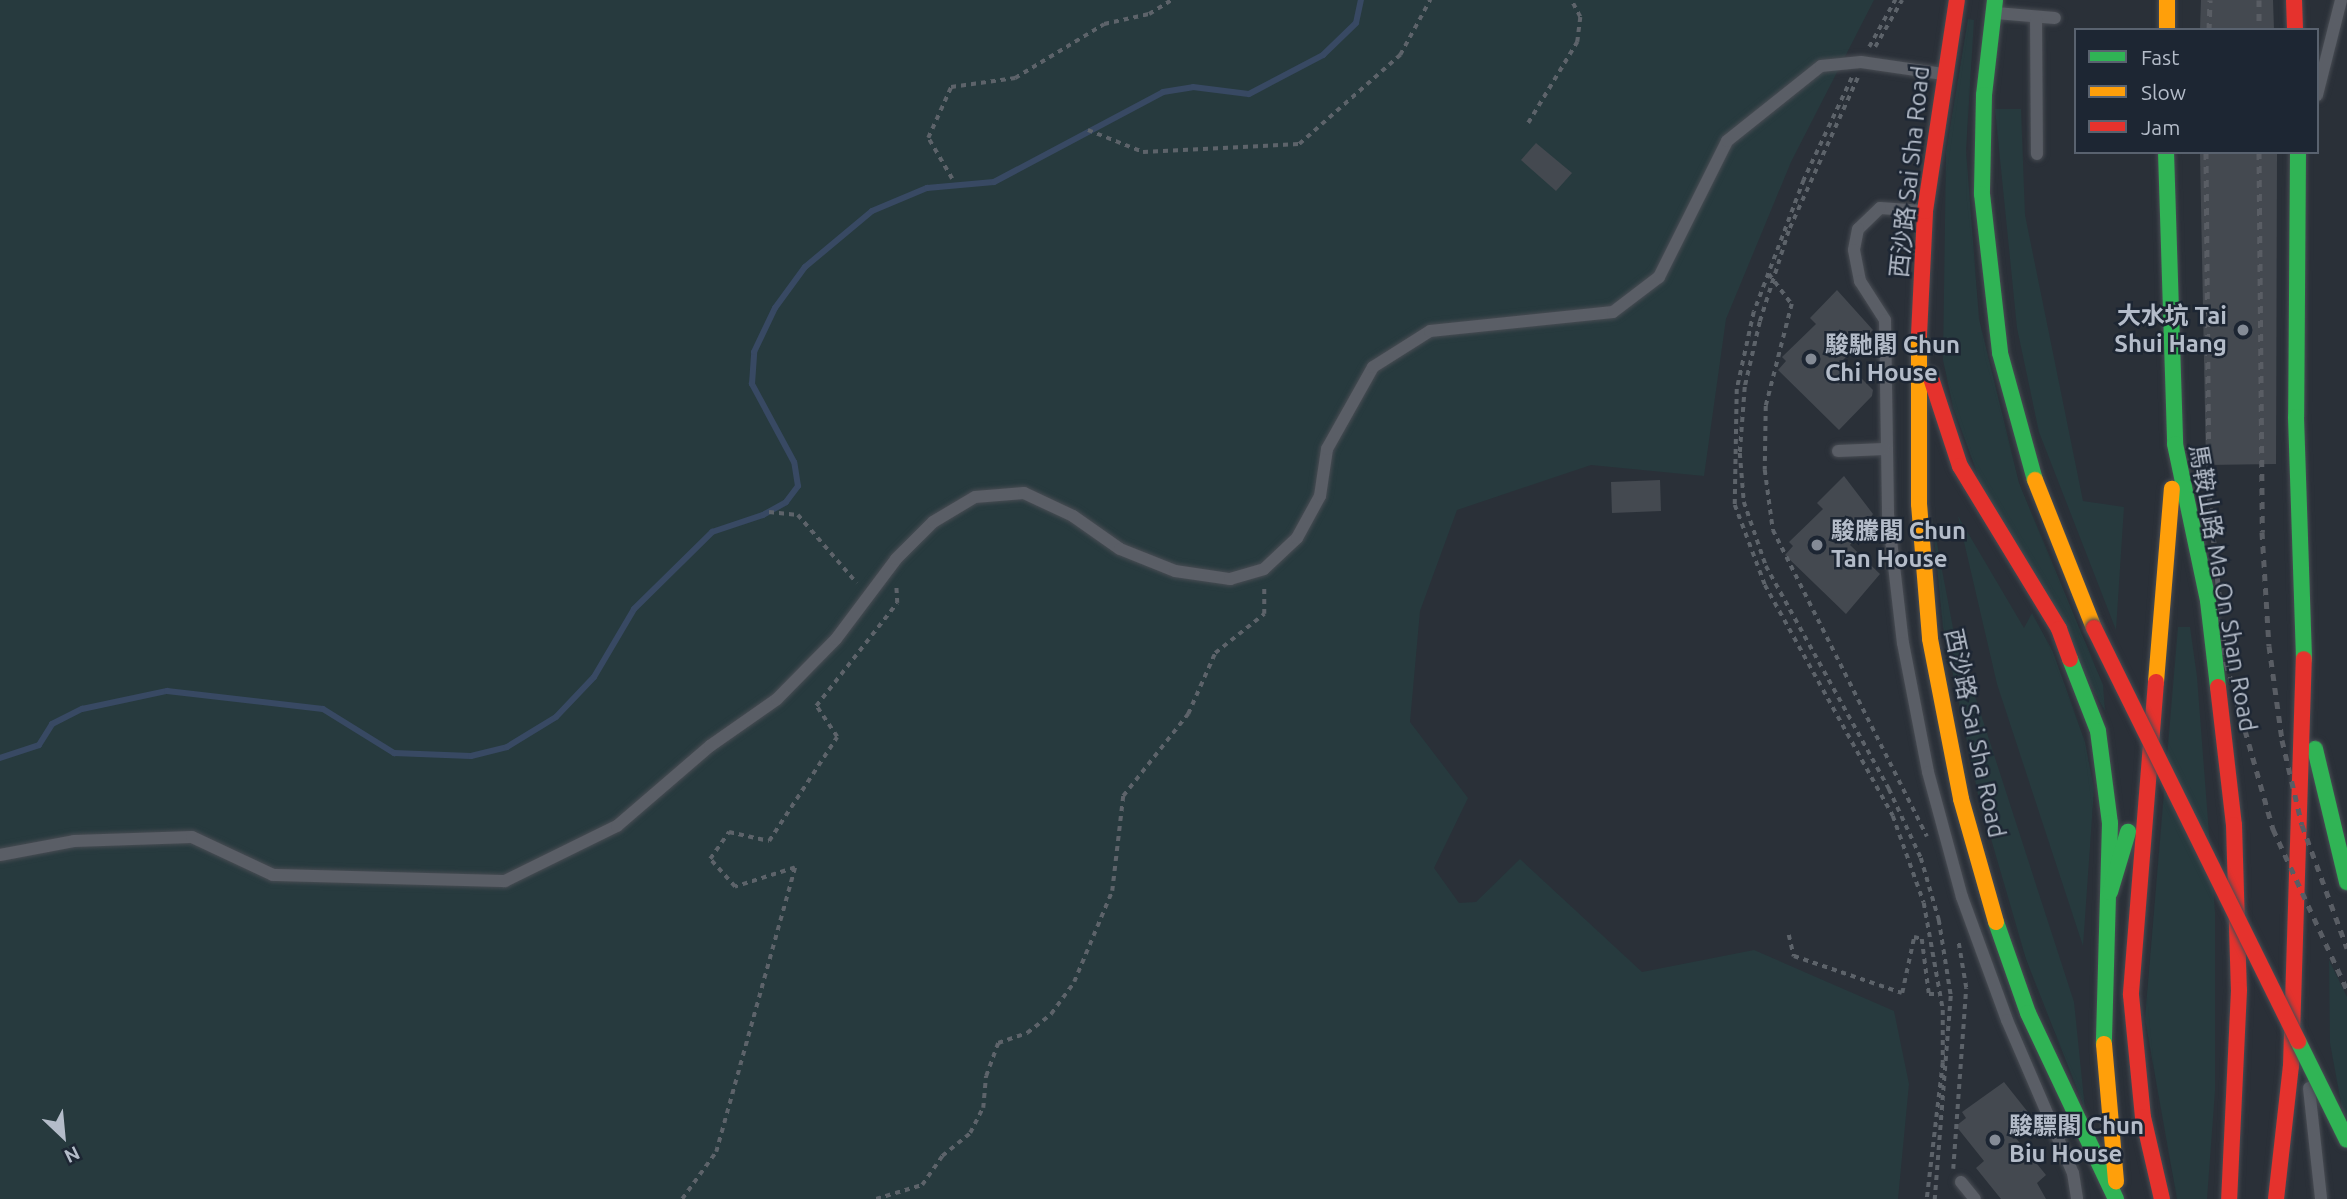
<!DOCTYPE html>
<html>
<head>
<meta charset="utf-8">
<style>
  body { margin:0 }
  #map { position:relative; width:2347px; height:1199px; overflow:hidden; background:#2a3038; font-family:Ubuntu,"Noto Sans TC",sans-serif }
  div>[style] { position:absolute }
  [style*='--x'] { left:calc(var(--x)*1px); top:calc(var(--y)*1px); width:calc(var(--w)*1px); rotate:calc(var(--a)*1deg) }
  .green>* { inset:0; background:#273a3e }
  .stream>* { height:6px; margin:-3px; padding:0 3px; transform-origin:3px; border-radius:3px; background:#384963 }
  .building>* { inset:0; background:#444950 }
  .path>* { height:3.5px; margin-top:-1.75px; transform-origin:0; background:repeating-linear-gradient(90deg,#5d636a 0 5px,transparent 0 10px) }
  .roads { filter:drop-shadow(0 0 2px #484c53) drop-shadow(0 0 2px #484c53) }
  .lane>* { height:12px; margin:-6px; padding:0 6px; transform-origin:6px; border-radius:6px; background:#5a5e66 }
  .fast>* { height:16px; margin:-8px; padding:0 8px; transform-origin:8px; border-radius:8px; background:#30b455 }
  .slow>* { height:16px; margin:-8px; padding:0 8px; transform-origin:8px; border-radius:8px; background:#ff9f0a }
  .jam>* { height:16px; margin:-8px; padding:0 8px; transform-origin:8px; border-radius:8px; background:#e5322d }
  .rail>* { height:5px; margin-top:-2.5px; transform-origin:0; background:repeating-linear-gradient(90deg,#595d64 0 7px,transparent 0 14px) }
  .bridges { filter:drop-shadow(0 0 2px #484c53) drop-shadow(0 0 2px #484c53) }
  .fast-bridge>* { height:16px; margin:-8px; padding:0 8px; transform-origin:8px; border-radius:8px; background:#30b455 }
  .jam-bridge>* { height:16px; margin:-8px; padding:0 8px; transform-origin:8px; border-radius:8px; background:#e5322d }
  .dots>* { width:19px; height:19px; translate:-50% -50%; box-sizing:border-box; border:4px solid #1d2633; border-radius:50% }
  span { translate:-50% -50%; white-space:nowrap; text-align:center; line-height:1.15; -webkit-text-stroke:5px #1d2633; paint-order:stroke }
  .street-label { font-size:24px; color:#b4bcc9 }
  .poi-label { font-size:24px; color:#b4bcc9; font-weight:700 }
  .right { translate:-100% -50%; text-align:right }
  .left { translate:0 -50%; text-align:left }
  .legend { position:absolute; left:2074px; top:28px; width:245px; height:126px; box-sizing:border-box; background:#1d2633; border:2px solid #59626f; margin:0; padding:9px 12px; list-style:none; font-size:21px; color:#b4bcc9 }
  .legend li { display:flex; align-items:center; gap:14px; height:35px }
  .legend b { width:35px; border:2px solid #59626f }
  .north { position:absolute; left:28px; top:1101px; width:70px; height:70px; -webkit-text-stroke:5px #1d2633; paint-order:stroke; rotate:154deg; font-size:19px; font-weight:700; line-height:28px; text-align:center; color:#b4bcc9 }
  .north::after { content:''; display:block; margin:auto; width:24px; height:32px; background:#b4bcc9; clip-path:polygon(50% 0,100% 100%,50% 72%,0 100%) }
</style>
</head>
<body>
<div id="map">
  <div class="green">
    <div style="clip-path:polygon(0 0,1874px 0,1791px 162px,1726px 319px,1704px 476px,1591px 465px,1457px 510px,1420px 611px,1410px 722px,1468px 798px,1434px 868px,1459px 903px,1476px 902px,1520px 859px,1642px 972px,1754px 950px,1894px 1011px,1909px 1084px,1898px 1199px,0 1199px)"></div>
    <div style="clip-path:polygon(1968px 19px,1974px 20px,1966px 150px,1979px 319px,2019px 483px,2103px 685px,2105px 711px,1983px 489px,1953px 407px,1943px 360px,1946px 152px)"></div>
    <div style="clip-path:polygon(1995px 109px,2021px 109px,2025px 215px,2083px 501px,2124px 507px,2116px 630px,2039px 432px,2017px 328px)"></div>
    <div style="clip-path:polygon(1958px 516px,2024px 628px,2032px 613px,2053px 652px,2085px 742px,2094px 789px,2083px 946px,1997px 684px)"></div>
    <div style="clip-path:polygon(1932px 517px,1953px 628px,2074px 1002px,2085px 1109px,2026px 959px,1978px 794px,1943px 627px)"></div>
    <div style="clip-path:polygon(2178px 627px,2190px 627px,2197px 677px,2215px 912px,2215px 1091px,2207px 1199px,2177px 1199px,2145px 1019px)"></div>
    <div style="clip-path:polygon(2329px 960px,2347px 997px,2347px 1135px,2330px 1043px)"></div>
  </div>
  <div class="stream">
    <div style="--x:0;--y:758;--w:41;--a:-18.4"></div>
    <div style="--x:39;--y:745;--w:25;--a:-58"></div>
    <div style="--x:52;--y:724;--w:34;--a:-27"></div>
    <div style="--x:82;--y:709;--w:87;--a:-12"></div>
    <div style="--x:167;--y:691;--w:157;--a:6.6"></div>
    <div style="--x:323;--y:709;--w:84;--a:31.8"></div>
    <div style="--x:394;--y:753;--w:77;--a:2.2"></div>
    <div style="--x:471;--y:756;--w:37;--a:-14"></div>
    <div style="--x:507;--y:747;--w:57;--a:-31.5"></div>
    <div style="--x:556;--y:717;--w:55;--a:-46.5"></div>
    <div style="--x:594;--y:677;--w:79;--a:-59.5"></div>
    <div style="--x:634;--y:609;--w:110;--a:-44.6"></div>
    <div style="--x:712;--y:532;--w:54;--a:-18.4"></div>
    <div style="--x:763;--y:515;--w:26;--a:-29"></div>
    <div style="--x:786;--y:502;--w:20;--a:-53"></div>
    <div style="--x:798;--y:486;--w:24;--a:-99"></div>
    <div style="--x:794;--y:462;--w:89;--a:-118.3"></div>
    <div style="--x:752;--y:384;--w:32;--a:-86"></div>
    <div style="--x:754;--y:352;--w:49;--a:-64.5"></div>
    <div style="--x:775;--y:308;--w:51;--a:-53.8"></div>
    <div style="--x:805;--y:267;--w:87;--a:-39.9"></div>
    <div style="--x:872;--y:211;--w:60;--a:-22.7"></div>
    <div style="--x:927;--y:188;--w:67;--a:-5.1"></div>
    <div style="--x:994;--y:182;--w:191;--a:-28"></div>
    <div style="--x:1163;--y:92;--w:30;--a:-9"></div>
    <div style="--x:1193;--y:87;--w:56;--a:7.1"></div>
    <div style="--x:1249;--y:94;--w:84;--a:-27.8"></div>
    <div style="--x:1323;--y:55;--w:46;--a:-44.1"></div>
    <div style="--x:1356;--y:23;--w:24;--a:-78"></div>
  </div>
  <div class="building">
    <div style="clip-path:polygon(2201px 0,2273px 0,2274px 30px,2200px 30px)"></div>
    <div style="clip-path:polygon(1536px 143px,1572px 173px,1556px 191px,1521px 160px)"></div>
    <div style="clip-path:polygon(2200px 152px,2277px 152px,2276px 464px,2206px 465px)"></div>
    <div style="clip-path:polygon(1837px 290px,1873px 330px,1843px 360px,1873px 390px,1872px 396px,1839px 430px,1778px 370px,1786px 361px,1782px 357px,1816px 324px,1810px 318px)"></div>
    <div style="clip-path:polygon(1844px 476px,1873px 514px,1850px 545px,1880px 574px,1846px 614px,1785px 555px,1793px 546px,1789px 542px,1823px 509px,1817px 503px)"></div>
    <div style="clip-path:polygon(1660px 480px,1661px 511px,1612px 513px,1611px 482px)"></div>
    <div style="clip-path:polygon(2004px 1082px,2035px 1121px,2015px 1137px,2046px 1175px,2037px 1183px,2046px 1199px,2001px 1199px,1976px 1168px,1984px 1161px,1956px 1126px,1966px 1118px,1962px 1112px)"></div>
  </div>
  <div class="path">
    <div style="--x:1869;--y:47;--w:54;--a:-61"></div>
    <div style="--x:1875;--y:47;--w:54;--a:-60.1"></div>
    <div style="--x:1852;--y:78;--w:113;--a:115.2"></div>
    <div style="--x:1804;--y:180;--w:141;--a:110.7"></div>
    <div style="--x:1754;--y:312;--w:79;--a:102.4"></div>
    <div style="--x:1737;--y:389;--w:116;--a:91"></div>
    <div style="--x:1735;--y:505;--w:85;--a:69.4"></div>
    <div style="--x:1765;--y:585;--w:264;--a:61"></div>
    <div style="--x:1893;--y:816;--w:92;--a:70.4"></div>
    <div style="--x:1924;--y:903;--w:109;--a:79.9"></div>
    <div style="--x:1943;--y:1010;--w:53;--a:90"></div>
    <div style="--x:1943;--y:1063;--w:137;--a:96.7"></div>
    <div style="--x:1858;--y:78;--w:168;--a:114.3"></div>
    <div style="--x:1789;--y:231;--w:96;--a:107.7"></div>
    <div style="--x:1760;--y:322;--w:67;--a:103"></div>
    <div style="--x:1745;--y:387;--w:66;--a:94.3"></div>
    <div style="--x:1740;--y:453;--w:49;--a:85.3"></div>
    <div style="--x:1744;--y:502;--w:68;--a:71"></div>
    <div style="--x:1766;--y:566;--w:255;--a:61.1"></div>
    <div style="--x:1889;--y:789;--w:76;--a:65.1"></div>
    <div style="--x:1921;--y:858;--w:65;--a:73.8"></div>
    <div style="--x:1939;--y:920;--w:77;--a:81"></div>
    <div style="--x:1951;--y:996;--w:204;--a:94.5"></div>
    <div style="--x:1528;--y:123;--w:95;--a:-58.8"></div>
    <div style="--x:1577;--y:42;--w:25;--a:-83"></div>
    <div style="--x:1580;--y:17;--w:19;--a:-118"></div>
    <div style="--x:1088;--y:130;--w:59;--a:21.8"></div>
    <div style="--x:1143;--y:152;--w:156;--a:-2.9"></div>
    <div style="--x:1299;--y:144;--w:135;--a:-41.4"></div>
    <div style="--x:1400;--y:55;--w:63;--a:-61.4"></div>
    <div style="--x:952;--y:179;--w:48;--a:-120.3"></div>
    <div style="--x:928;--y:138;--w:56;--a:-65.7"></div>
    <div style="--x:951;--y:87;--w:65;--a:-8"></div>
    <div style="--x:1015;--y:78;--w:104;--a:-31.2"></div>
    <div style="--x:1104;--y:24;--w:46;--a:-12.5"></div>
    <div style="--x:1149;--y:14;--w:26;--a:-32"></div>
    <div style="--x:1769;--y:274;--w:38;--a:53"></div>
    <div style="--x:1792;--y:304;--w:105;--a:104.3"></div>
    <div style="--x:1766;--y:406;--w:64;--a:90.9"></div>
    <div style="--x:1765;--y:470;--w:61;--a:82.4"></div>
    <div style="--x:1773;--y:530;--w:343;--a:63.3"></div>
    <div style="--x:769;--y:512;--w:29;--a:6"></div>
    <div style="--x:798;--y:515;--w:90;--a:49.1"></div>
    <div style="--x:1789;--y:935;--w:22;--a:77"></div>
    <div style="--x:1794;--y:956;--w:114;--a:18.9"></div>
    <div style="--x:1902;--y:993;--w:57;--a:-77.9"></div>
    <div style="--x:1914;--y:937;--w:8;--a:14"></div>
    <div style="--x:1922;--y:939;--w:55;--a:82.7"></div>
    <div style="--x:1929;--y:994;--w:11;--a:0"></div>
    <div style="--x:1953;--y:1169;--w:181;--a:-85.9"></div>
    <div style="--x:1966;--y:988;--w:49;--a:-99.5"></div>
    <div style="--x:682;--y:1199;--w:58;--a:-54.1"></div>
    <div style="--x:716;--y:1152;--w:295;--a:-74.5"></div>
    <div style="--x:795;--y:868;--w:63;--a:162.4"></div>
    <div style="--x:735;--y:887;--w:38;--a:-132"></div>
    <div style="--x:710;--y:859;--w:33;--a:-55"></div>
    <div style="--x:729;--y:832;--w:41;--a:12.7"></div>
    <div style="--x:769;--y:841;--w:124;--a:-56.8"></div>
    <div style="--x:837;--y:737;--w:37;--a:-124"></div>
    <div style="--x:816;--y:706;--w:131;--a:-51.8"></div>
    <div style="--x:897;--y:603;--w:17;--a:-93"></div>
    <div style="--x:876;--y:1199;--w:48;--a:-16.9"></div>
    <div style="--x:922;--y:1185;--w:35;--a:-55"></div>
    <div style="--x:942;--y:1156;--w:36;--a:-39"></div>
    <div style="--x:970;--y:1133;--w:28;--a:-63"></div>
    <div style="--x:983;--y:1108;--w:32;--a:-85"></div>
    <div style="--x:986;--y:1076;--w:35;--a:-70"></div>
    <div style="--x:998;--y:1043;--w:31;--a:-19"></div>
    <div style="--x:1027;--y:1033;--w:31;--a:-38"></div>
    <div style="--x:1051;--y:1014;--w:39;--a:-54"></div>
    <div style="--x:1074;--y:982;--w:99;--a:-67.3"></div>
    <div style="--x:1112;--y:891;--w:96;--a:-83.4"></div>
    <div style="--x:1123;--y:796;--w:105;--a:-51.6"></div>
    <div style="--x:1188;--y:714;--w:67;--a:-66.1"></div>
    <div style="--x:1215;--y:653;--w:63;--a:-38.5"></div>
    <div style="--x:1264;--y:614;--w:29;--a:-90"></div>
  </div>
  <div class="roads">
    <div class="lane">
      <div style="--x:1996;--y:13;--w:59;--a:4.8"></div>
      <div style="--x:2036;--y:17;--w:137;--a:89.6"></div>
      <div style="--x:2317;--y:95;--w:98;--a:-75.8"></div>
      <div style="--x:1923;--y:211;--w:43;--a:-176"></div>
      <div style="--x:1880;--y:208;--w:30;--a:136"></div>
      <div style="--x:1858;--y:229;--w:21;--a:101"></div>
      <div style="--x:1854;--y:250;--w:32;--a:79"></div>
      <div style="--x:1860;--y:281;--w:46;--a:57.3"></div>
      <div style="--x:1885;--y:320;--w:194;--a:89.1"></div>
      <div style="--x:1888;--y:514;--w:130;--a:83.4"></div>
      <div style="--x:1903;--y:643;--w:131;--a:79"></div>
      <div style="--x:1928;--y:772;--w:130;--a:74.8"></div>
      <div style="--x:1962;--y:897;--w:131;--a:69.9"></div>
      <div style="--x:2007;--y:1020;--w:167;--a:66.7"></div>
      <div style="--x:2073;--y:1173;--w:26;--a:81"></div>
      <div style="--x:1838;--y:451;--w:46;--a:-2.5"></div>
      <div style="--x:0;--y:855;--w:75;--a:-10.7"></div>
      <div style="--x:74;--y:841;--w:118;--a:-1.9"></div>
      <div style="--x:192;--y:837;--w:89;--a:25.1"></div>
      <div style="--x:273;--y:875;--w:232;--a:1.5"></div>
      <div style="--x:505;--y:881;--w:125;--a:-26.2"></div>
      <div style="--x:617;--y:826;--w:123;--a:-40.7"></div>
      <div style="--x:710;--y:746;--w:82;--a:-35"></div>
      <div style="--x:777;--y:699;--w:84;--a:-45.5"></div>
      <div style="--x:836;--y:639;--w:100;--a:-53.1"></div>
      <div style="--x:896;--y:559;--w:52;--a:-45"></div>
      <div style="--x:933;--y:522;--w:49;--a:-30.8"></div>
      <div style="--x:975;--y:497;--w:49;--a:-4.7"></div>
      <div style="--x:1024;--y:493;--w:54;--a:25.1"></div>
      <div style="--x:1073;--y:516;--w:57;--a:35.1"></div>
      <div style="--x:1120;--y:549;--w:59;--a:21.8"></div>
      <div style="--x:1175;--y:571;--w:56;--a:8.3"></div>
      <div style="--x:1230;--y:579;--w:35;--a:-16"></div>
      <div style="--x:1264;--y:569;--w:45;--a:-43.2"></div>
      <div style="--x:1297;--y:538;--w:48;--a:-61.3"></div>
      <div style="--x:1320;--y:496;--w:48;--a:-81.5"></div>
      <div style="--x:1327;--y:449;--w:94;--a:-60.7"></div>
      <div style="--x:1373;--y:367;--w:67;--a:-32.3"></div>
      <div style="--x:1430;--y:331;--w:184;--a:-5.9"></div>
      <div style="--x:1613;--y:312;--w:58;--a:-37.3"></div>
      <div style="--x:1659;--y:277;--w:152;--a:-63.4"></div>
      <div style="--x:1727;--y:141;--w:120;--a:-38.6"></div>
      <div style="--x:1821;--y:66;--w:40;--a:-5.7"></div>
      <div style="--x:1861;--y:62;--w:83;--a:8.3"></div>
      <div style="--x:2309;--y:1088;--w:112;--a:83.8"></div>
      <div style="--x:1961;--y:1182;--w:22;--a:51"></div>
    </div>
    <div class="fast">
      <div style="--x:1995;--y:0;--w:96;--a:96.6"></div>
      <div style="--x:1984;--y:95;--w:99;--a:91.2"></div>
      <div style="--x:1982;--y:194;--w:160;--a:83.5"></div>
      <div style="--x:2000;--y:353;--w:132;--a:74.6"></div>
      <div style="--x:2166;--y:152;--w:292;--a:88.2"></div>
      <div style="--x:2175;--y:444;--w:160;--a:78.1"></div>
      <div style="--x:2208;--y:601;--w:87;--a:83.4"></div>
      <div style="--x:2298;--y:152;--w:265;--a:90.4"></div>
      <div style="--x:2296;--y:417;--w:242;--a:88.1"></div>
      <div style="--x:2070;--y:659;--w:77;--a:68.7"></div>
      <div style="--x:2098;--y:731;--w:93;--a:82.6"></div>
      <div style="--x:2110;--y:823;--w:221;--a:91.6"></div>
      <div style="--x:2315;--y:749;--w:137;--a:76.5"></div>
      <div style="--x:2110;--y:892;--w:63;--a:-73.3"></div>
      <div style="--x:1996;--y:922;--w:96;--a:70.6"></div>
      <div style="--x:2028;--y:1013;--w:206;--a:64.7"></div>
    </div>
    <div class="slow">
      <div style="--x:2167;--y:0;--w:30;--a:90"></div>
      <div style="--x:1919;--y:335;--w:169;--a:90"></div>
      <div style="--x:1919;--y:504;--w:135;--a:85.3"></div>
      <div style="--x:1930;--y:639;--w:163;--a:79"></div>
      <div style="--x:1961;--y:799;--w:128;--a:74.1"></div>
      <div style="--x:2035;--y:480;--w:159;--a:68.3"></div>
      <div style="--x:2156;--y:682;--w:194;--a:-85.3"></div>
      <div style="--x:2104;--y:1044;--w:138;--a:85"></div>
    </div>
    <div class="jam">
      <div style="--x:2294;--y:0;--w:30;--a:88"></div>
      <div style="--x:1919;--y:335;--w:124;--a:-87.2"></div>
      <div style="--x:1925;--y:211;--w:213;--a:-81.4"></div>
      <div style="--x:1930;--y:375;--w:96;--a:71.8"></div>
      <div style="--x:1960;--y:466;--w:191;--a:58.7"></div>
      <div style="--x:2059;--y:629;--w:32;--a:70"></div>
      <div style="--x:2156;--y:682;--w:314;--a:94.6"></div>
      <div style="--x:2131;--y:995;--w:123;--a:84.4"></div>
      <div style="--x:2143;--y:1117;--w:84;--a:77"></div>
      <div style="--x:2218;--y:687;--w:139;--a:83.4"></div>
      <div style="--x:2234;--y:825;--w:165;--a:88.3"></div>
      <div style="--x:2239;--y:990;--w:209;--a:92.7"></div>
      <div style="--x:2276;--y:1199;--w:134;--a:-83.6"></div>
      <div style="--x:2291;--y:1066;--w:407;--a:-88.2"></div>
    </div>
  </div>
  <div class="rail">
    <div style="--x:2259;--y:0;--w:30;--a:90"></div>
    <div style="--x:2209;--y:30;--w:30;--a:-88"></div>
    <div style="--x:2206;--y:152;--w:342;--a:89.5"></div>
    <div style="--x:2209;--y:494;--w:170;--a:84.3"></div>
    <div style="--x:2226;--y:663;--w:173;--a:74.2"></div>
    <div style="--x:2273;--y:829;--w:177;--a:65.3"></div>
    <div style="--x:2259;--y:152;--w:380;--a:89.5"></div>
    <div style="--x:2262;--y:532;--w:114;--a:86.5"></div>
    <div style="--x:2269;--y:646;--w:95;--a:82.1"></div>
    <div style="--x:2282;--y:740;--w:87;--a:76.8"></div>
    <div style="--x:2302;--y:825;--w:131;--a:69.9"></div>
  </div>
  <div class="bridges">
    <div class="fast-bridge">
      <div style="--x:2298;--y:1041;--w:110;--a:63.7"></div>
    </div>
    <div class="jam-bridge">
      <div style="--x:2094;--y:628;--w:461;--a:63.7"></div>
    </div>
  </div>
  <div class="dots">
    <div style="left:2243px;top:330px;background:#848b96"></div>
    <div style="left:1811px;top:359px;background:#848b96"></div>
    <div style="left:1817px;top:545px;background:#848b96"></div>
    <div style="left:1995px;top:1140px;background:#848b96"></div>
  </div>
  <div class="street-label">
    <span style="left:1910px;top:172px;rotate:-84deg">西沙路 Sai Sha Road</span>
    <span style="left:2223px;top:588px;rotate:80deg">馬鞍山路 Ma On Shan Road</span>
    <span style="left:1975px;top:733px;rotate:78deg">西沙路 Sai Sha Road</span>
  </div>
  <div class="poi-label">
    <span class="right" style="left:2227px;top:330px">大水坑 Tai<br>Shui Hang</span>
    <span class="left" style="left:1825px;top:359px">駿馳閣 Chun<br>Chi House</span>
    <span class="left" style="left:1831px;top:545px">駿騰閣 Chun<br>Tan House</span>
    <span class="left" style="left:2009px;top:1140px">駿驃閣 Chun<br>Biu House</span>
  </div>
  <ul class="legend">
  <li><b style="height:9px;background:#30b455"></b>Fast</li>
  <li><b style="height:9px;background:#ff9f0a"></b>Slow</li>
  <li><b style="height:9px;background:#e5322d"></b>Jam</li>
  </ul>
  <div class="north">N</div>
</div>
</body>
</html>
